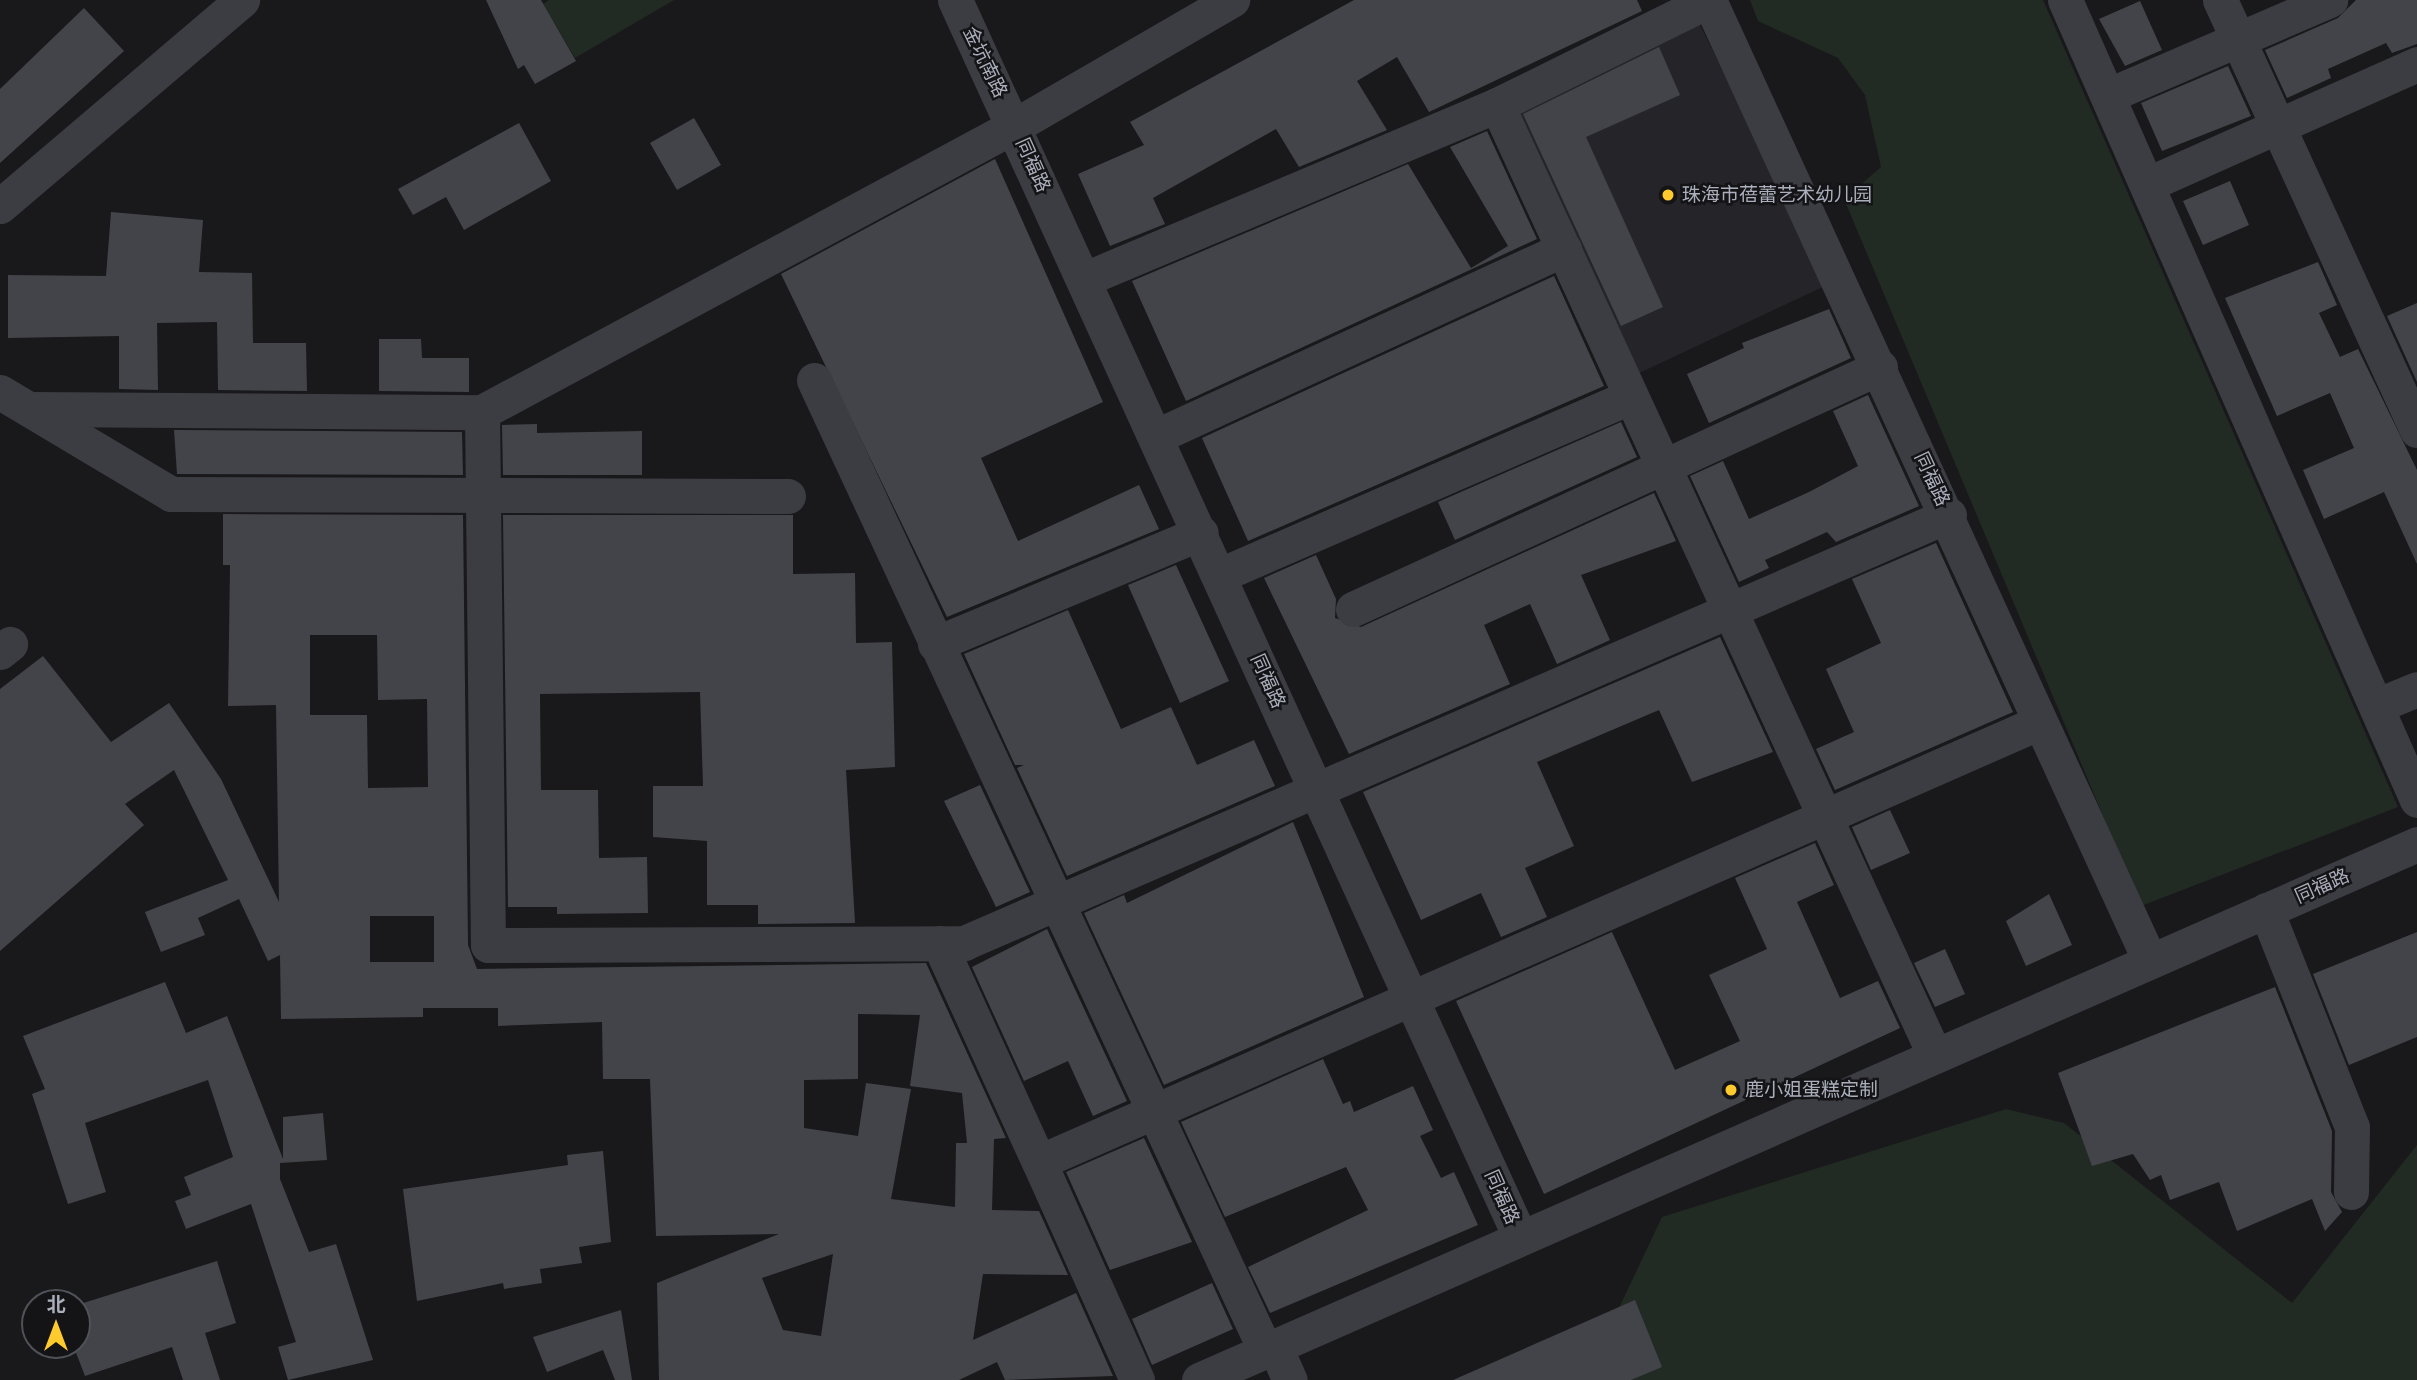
<!DOCTYPE html>
<html>
<head>
<meta charset="utf-8">
<style>
  body { margin:0 }
  #map { position:relative; width:2417px; height:1380px; overflow:hidden; background:#19191c; font-family:Rubik,"Noto Sans SC",sans-serif }
  div>[style] { position:absolute }
  [style*='--x'] { left:calc(var(--x)*1px); top:calc(var(--y)*1px); width:calc(var(--w)*1px); rotate:calc(var(--a)*1deg) }
  .built>* { inset:0; background:#252529 }
  .green>* { inset:0; background:#212a23 }
  .building>* { inset:0; background:#434449 }
  .minor>* { height:35px; margin:-17.5px; padding:0 17.5px; transform-origin:17.5px; border-radius:17.5px; background:#3c3c43 }
  .dots>* { width:19px; height:19px; translate:-50% -50%; box-sizing:border-box; border:4px solid #141417; border-radius:50% }
  span { translate:-50% -50%; white-space:nowrap; text-align:center; line-height:1.15; -webkit-text-stroke:5px #141417; paint-order:stroke }
  .street-label { font-size:19px; color:#abafbc }
  .poi-label { font-size:19px; color:#abafbc }
  .left { translate:0 -50%; text-align:left }
  .north { position:absolute; left:21px; top:1289px; width:70px; height:70px; box-sizing:border-box; background:#141417; border:2px solid #505259; border-radius:50%; rotate:0deg; font-size:19px; font-weight:700; line-height:28px; text-align:center; color:#abafbc }
  .north::after { content:''; display:block; margin:auto; width:24px; height:32px; background:#ffca2e; clip-path:polygon(50% 0,100% 100%,50% 72%,0 100%) }
</style>
</head>
<body>
<div id="map">
  <div class="built">
    <div style="clip-path:polygon(1695px 15px,1829px 284px,1635px 375px,1511px 105px)"></div>
  </div>
  <div class="green">
    <div style="clip-path:polygon(549px 0,674px 0,575px 58px,543px 4px)"></div>
    <div style="clip-path:polygon(1750px 0,2043px 0,2398px 807px,2141px 906px,1844px 199px,1881px 167px,1865px 95px,1838px 58px,1758px 21px)"></div>
    <div style="clip-path:polygon(2006px 1109px,2064px 1123px,2292px 1303px,2417px 1145px,2417px 1380px,1585px 1380px,1662px 1217px)"></div>
  </div>
  <div class="building">
    <div style="clip-path:polygon(486px 0,541px 0,576px 61px,535px 84px,524px 65px,518px 69px)"></div>
    <div style="clip-path:polygon(1354px 0,1637px 0,1642px 11px,1429px 112px,1397px 57px,1357px 81px,1387px 130px,1299px 167px,1276px 129px,1153px 198px,1165px 224px,1110px 246px,1078px 174px,1144px 145px,1130px 122px)"></div>
    <div style="clip-path:polygon(2356px 0,2417px 0,2417px 44px,2392px 53px,2386px 43px,2328px 69px,2331px 78px,2287px 98px,2265px 50px,2338px 18px)"></div>
    <div style="clip-path:polygon(2140px 1px,2162px 50px,2125px 66px,2099px 19px)"></div>
    <div style="clip-path:polygon(84px 8px,124px 51px,0 163px,0 89px)"></div>
    <div style="clip-path:polygon(1659px 47px,1680px 95px,1586px 137px,1663px 307px,1621px 326px,1523px 114px)"></div>
    <div style="clip-path:polygon(2228px 66px,2251px 116px,2162px 151px,2141px 103px)"></div>
    <div style="clip-path:polygon(694px 118px,721px 165px,677px 190px,650px 143px)"></div>
    <div style="clip-path:polygon(519px 123px,551px 181px,464px 230px,446px 197px,413px 215px,398px 189px)"></div>
    <div style="clip-path:polygon(1487px 131px,1537px 239px,1186px 401px,1132px 281px,1408px 164px,1471px 268px,1508px 246px,1450px 147px)"></div>
    <div style="clip-path:polygon(995px 159px,1103px 402px,981px 458px,1018px 541px,1139px 485px,1159px 529px,947px 617px,781px 274px)"></div>
    <div style="clip-path:polygon(2230px 181px,2249px 225px,2203px 245px,2183px 201px)"></div>
    <div style="clip-path:polygon(111px 212px,203px 220px,199px 272px,252px 273px,253px 343px,306px 343px,307px 391px,218px 390px,217px 322px,157px 323px,158px 390px,119px 389px,119px 336px,8px 338px,8px 275px,106px 276px)"></div>
    <div style="clip-path:polygon(2318px 262px,2337px 305px,2319px 313px,2340px 357px,2358px 349px,2417px 470px,2417px 564px,2384px 492px,2324px 519px,2303px 470px,2354px 448px,2330px 393px,2277px 416px,2225px 298px)"></div>
    <div style="clip-path:polygon(1554px 276px,1604px 386px,1248px 541px,1202px 438px)"></div>
    <div style="clip-path:polygon(2417px 303px,2417px 382px,2387px 316px)"></div>
    <div style="clip-path:polygon(1829px 309px,1851px 358px,1709px 423px,1687px 374px,1744px 348px,1742px 343px)"></div>
    <div style="clip-path:polygon(379px 339px,421px 339px,422px 358px,469px 358px,469px 392px,379px 391px)"></div>
    <div style="clip-path:polygon(1868px 395px,1919px 506px,1836px 542px,1827px 532px,1765px 560px,1769px 568px,1739px 582px,1690px 476px,1723px 461px,1749px 519px,1809px 492px,1858px 466px,1833px 411px)"></div>
    <div style="clip-path:polygon(1621px 422px,1637px 457px,1455px 540px,1438px 502px)"></div>
    <div style="clip-path:polygon(537px 424px,537px 433px,642px 431px,642px 475px,503px 475px,502px 425px)"></div>
    <div style="clip-path:polygon(174px 430px,462px 432px,463px 475px,177px 474px)"></div>
    <div style="clip-path:polygon(1654px 493px,1676px 541px,1581px 575px,1610px 640px,1557px 664px,1530px 604px,1484px 625px,1510px 684px,1349px 754px,1264px 578px,1316px 555px,1336px 599px,1335px 618px,1361px 627px)"></div>
    <div style="clip-path:polygon(evenodd,223px 514px,463px 515px,468px 945px,477px 969px,926px 963px,1006px 1138px,994px 1139px,992px 1210px,1039px 1211px,1068px 1275px,983px 1274px,973px 1340px,1076px 1293px,1113px 1376px,1005px 1380px,997px 1362px,959px 1380px,659px 1380px,657px 1283px,779px 1234px,656px 1236px,650px 1079px,603px 1079px,602px 1022px,498px 1026px,498px 1008px,423px 1008px,423px 1017px,281px 1019px,280px 955px,268px 961px,239px 899px,198px 918px,205px 935px,161px 952px,145px 912px,228px 880px,174px 770px,125px 804px,144px 825px,0 951px,0 689px,43px 656px,111px 742px,169px 703px,221px 779px,279px 902px,276px 705px,228px 706px,230px 565px,223px 565px,223px 514px,310px 635px,377px 635px,378px 700px,427px 699px,428px 787px,368px 788px,367px 715px,310px 715px,310px 635px,223px 514px,370px 916px,434px 916px,434px 962px,370px 962px,370px 916px,223px 514px,858px 1014px,920px 1015px,910px 1086px,962px 1093px,967px 1143px,956px 1143px,955px 1207px,891px 1199px,911px 1089px,866px 1083px,858px 1136px,804px 1128px,804px 1080px,858px 1079px,858px 1014px,223px 514px,833px 1254px,821px 1336px,783px 1330px,762px 1278px,833px 1254px)"></div>
    <div style="clip-path:polygon(503px 515px,793px 515px,793px 574px,855px 573px,856px 643px,892px 642px,895px 767px,846px 770px,855px 923px,758px 924px,758px 905px,707px 905px,707px 841px,653px 837px,653px 786px,703px 786px,700px 692px,540px 694px,541px 790px,598px 790px,599px 858px,647px 857px,648px 913px,557px 914px,557px 907px,508px 907px)"></div>
    <div style="clip-path:polygon(1936px 543px,2013px 712px,1835px 790px,1816px 749px,1854px 732px,1826px 669px,1881px 643px,1852px 579px)"></div>
    <div style="clip-path:polygon(1176px 565px,1229px 681px,1180px 703px,1128px 585px)"></div>
    <div style="clip-path:polygon(1068px 610px,1121px 729px,1171px 707px,1197px 765px,1254px 740px,1275px 786px,1067px 876px,1017px 768px,1024px 765px,1015px 765px,964px 654px)"></div>
    <div style="clip-path:polygon(1720px 637px,1773px 752px,1692px 782px,1659px 710px,1537px 762px,1574px 846px,1525px 868px,1547px 917px,1501px 937px,1481px 893px,1421px 920px,1363px 792px)"></div>
    <div style="clip-path:polygon(980px 785px,1030px 892px,996px 907px,944px 801px)"></div>
    <div style="clip-path:polygon(1890px 810px,1910px 853px,1871px 870px,1852px 827px)"></div>
    <div style="clip-path:polygon(1293px 822px,1364px 997px,1164px 1085px,1084px 913px,1124px 895px,1127px 903px)"></div>
    <div style="clip-path:polygon(1815px 843px,1834px 885px,1797px 902px,1840px 998px,1878px 981px,1900px 1028px,1544px 1194px,1456px 1001px,1612px 932px,1675px 1070px,1740px 1041px,1709px 975px,1767px 949px,1735px 878px)"></div>
    <div style="clip-path:polygon(2049px 894px,2072px 945px,2026px 966px,2006px 921px)"></div>
    <div style="clip-path:polygon(1047px 929px,1127px 1101px,1093px 1116px,1068px 1061px,1024px 1081px,972px 967px)"></div>
    <div style="clip-path:polygon(2417px 932px,2417px 1037px,2349px 1065px,2313px 974px)"></div>
    <div style="clip-path:polygon(1945px 949px,1965px 994px,1935px 1007px,1914px 963px)"></div>
    <div style="clip-path:polygon(165px 982px,186px 1033px,227px 1016px,283px 1159px,283px 1117px,323px 1113px,327px 1160px,280px 1163px,280px 1179px,309px 1252px,336px 1244px,373px 1360px,288px 1380px,278px 1347px,296px 1342px,251px 1204px,186px 1229px,175px 1201px,191px 1195px,184px 1177px,233px 1157px,208px 1080px,85px 1123px,106px 1192px,68px 1204px,32px 1094px,45px 1089px,23px 1036px)"></div>
    <div style="clip-path:polygon(2275px 987px,2332px 1131px,2331px 1192px,2342px 1212px,2325px 1231px,2312px 1199px,2237px 1231px,2219px 1182px,2170px 1200px,2161px 1175px,2150px 1180px,2133px 1154px,2092px 1166px,2058px 1073px)"></div>
    <div style="clip-path:polygon(1323px 1059px,1343px 1104px,1350px 1101px,1354px 1112px,1413px 1086px,1433px 1130px,1420px 1136px,1441px 1178px,1454px 1172px,1478px 1225px,1270px 1313px,1248px 1267px,1368px 1210px,1346px 1167px,1225px 1217px,1181px 1122px)"></div>
    <div style="clip-path:polygon(1144px 1138px,1192px 1242px,1110px 1270px,1066px 1172px)"></div>
    <div style="clip-path:polygon(603px 1151px,611px 1242px,579px 1247px,582px 1263px,540px 1269px,542px 1283px,504px 1289px,503px 1283px,417px 1301px,403px 1189px,568px 1165px,567px 1155px)"></div>
    <div style="clip-path:polygon(217px 1261px,236px 1323px,205px 1333px,220px 1380px,183px 1380px,172px 1347px,85px 1376px,73px 1345px,77px 1305px)"></div>
    <div style="clip-path:polygon(1212px 1283px,1233px 1329px,1152px 1365px,1132px 1319px)"></div>
    <div style="clip-path:polygon(1635px 1300px,1662px 1367px,1631px 1380px,1453px 1380px)"></div>
    <div style="clip-path:polygon(621px 1310px,632px 1380px,615px 1380px,603px 1350px,547px 1372px,533px 1337px)"></div>
  </div>
  <div class="minor">
    <div style="--x:955;--y:0;--w:1360;--a:65.45"></div>
    <div style="--x:2065;--y:0;--w:874;--a:66.25"></div>
    <div style="--x:2220;--y:0;--w:473;--a:65.4"></div>
    <div style="--x:2109;--y:95;--w:241;--a:-23.3"></div>
    <div style="--x:1497;--y:105;--w:1047;--a:65.27"></div>
    <div style="--x:2148;--y:184;--w:295;--a:-24"></div>
    <div style="--x:0;--y:206;--w:318;--a:-40.4"></div>
    <div style="--x:1085;--y:279;--w:447;--a:-22.9"></div>
    <div style="--x:1497;--y:105;--w:237;--a:-26.3"></div>
    <div style="--x:1709;--y:0;--w:1057;--a:65.35"></div>
    <div style="--x:814;--y:380;--w:1070;--a:65.06"></div>
    <div style="--x:0;--y:392;--w:199;--a:30.8"></div>
    <div style="--x:171;--y:494;--w:617;--a:0.19"></div>
    <div style="--x:29;--y:409;--w:453;--a:0.4"></div>
    <div style="--x:482;--y:412;--w:606;--a:-28.26"></div>
    <div style="--x:1016;--y:125;--w:250;--a:-30.1"></div>
    <div style="--x:482;--y:412;--w:533;--a:89.36"></div>
    <div style="--x:488;--y:945;--w:476;--a:-0.2"></div>
    <div style="--x:964;--y:943;--w:1074;--a:-23.49"></div>
    <div style="--x:1157;--y:436;--w:448;--a:-24.7"></div>
    <div style="--x:1220;--y:575;--w:448;--a:-23.5"></div>
    <div style="--x:1353;--y:609;--w:580;--a:-24.66"></div>
    <div style="--x:935;--y:644;--w:288;--a:-22.7"></div>
    <div style="--x:0;--y:652;--w:13;--a:-39"></div>
    <div style="--x:2376;--y:706;--w:44;--a:-22.5"></div>
    <div style="--x:2266;--y:910;--w:233;--a:68.4"></div>
    <div style="--x:2352;--y:1127;--w:65;--a:90.9"></div>
    <div style="--x:939;--y:943;--w:241;--a:65.5"></div>
    <div style="--x:1275;--y:1347;--w:36;--a:66"></div>
    <div style="--x:1137;--y:1380;--w:239;--a:-114.2"></div>
    <div style="--x:1039;--y:1162;--w:1093;--a:-23.73"></div>
    <div style="--x:1199;--y:1380;--w:1331;--a:-23.75"></div>
  </div>
  <div class="dots">
    <div style="left:1668px;top:195px;background:#ffca2e"></div>
    <div style="left:1731px;top:1090px;background:#ffca2e"></div>
  </div>
  <div class="street-label">
    <span style="left:985px;top:62px;rotate:64deg">金坑南路</span>
    <span style="left:1033px;top:165px;rotate:66deg">同福路</span>
    <span style="left:1932px;top:479px;rotate:65deg">同福路</span>
    <span style="left:1268px;top:681px;rotate:66deg">同福路</span>
    <span style="left:2322px;top:886px;rotate:-24deg">同福路</span>
    <span style="left:1502px;top:1197px;rotate:66deg">同福路</span>
  </div>
  <div class="poi-label">
    <span class="left" style="left:1682px;top:195px">珠海市蓓蕾艺术幼儿园</span>
    <span class="left" style="left:1745px;top:1090px">鹿小姐蛋糕定制</span>
  </div>
  <div class="north">北</div>
</div>
</body>
</html>
